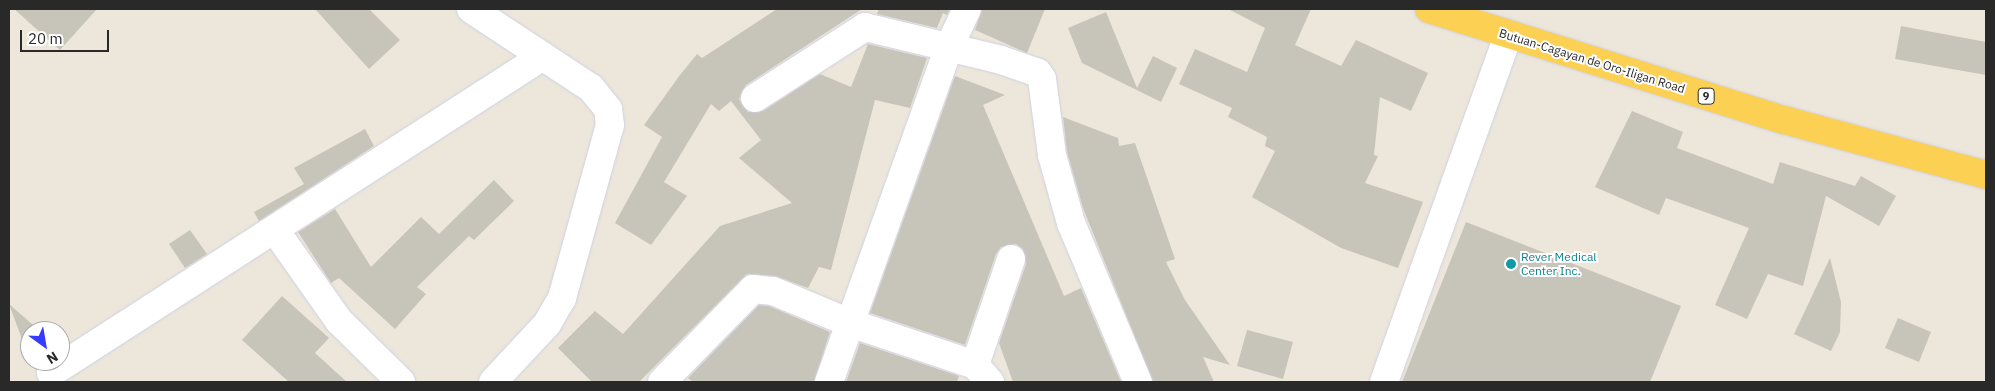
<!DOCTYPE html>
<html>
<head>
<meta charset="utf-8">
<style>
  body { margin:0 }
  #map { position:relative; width:1995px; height:391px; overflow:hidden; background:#ece7da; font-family:"IBM Plex Sans",sans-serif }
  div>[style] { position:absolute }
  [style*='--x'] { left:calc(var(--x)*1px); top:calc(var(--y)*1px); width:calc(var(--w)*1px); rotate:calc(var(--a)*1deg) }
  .building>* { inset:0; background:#c7c5b9 }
  .roads { filter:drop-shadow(0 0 1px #cfd0e3) drop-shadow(0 0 1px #cfd0e3) }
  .minor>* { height:28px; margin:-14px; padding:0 14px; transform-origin:14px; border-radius:14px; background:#fff }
  .trunk>* { height:28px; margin:-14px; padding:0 14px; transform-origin:14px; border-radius:14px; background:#fcd052 }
  .dots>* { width:14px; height:14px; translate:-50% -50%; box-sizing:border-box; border:2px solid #fff; border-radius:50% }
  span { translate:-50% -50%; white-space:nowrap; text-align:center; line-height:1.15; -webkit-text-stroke:4px #fff; paint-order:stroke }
  .shield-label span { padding:1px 4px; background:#fff; border:1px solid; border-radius:4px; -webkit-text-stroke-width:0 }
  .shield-label { font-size:11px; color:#292929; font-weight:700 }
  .street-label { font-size:12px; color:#292929 }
  .culture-label { font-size:12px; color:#0d838f }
  .left { translate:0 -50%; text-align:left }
  .frame { position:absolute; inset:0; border:10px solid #292929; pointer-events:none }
  .north { position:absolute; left:20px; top:321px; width:50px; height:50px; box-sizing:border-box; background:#fff; border:1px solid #a9a9a9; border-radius:50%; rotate:148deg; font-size:14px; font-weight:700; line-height:20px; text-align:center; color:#292929 }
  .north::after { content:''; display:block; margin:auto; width:18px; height:22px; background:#343dff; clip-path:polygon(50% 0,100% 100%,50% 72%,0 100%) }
  .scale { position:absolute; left:20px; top:30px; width:89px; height:22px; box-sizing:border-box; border:2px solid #292929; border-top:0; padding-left:6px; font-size:15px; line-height:18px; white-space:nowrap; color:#292929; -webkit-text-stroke:4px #fff; paint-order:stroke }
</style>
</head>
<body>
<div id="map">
  <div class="building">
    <div style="clip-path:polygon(14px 9px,97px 9px,60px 50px)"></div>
    <div style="clip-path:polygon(315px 9px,369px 9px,400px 40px,369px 69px)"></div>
    <div style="clip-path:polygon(777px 9px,862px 9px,746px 85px,739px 99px,748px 112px,763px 111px,820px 74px,851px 87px,868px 44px,927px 58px,910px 108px,875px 100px,831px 270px,819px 267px,808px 288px,775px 276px,747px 274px,639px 382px,592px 382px,558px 348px,595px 311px,623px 334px,720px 226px,792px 203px,739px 158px,761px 140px,731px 101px,719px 111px,711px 104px,664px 182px,687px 196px,651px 245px,615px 223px,662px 137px,644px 125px,680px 75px,697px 54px,702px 58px)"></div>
    <div style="clip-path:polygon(879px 9px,950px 9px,947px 15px,943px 13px,937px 28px,877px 14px)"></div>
    <div style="clip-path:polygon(982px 9px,1045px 9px,1027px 53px,975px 30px)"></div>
    <div style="clip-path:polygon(1228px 9px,1311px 9px,1295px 45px,1341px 66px,1356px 40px,1428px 73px,1411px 111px,1380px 97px,1374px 155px,1378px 156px,1365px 183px,1423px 202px,1398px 268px,1341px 248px,1252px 197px,1275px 151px,1265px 146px,1267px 137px,1228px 117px,1232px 108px,1179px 84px,1195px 49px,1247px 72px,1265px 28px)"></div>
    <div style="clip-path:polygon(1106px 12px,1137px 88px,1153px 56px,1177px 68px,1161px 102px,1082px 63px,1068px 28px)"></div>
    <div style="clip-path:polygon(1901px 26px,1986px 42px,1986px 75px,1895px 59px)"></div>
    <div style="clip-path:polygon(955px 76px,1005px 95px,983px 105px,1064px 296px,1081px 288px,1121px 382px,1013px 382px,999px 343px,1026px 264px,1023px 249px,1016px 244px,1001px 247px,996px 254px,965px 345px,870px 313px)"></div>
    <div style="clip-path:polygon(1632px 111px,1683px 132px,1677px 148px,1773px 184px,1780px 162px,1855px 186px,1861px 176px,1896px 196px,1879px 226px,1826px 196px,1803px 286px,1768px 274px,1747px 319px,1715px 305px,1749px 228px,1666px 198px,1659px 215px,1595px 187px)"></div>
    <div style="clip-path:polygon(1063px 117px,1118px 138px,1119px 146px,1135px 143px,1175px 259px,1166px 262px,1185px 300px,1230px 365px,1203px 357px,1214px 382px,1153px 382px,1083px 208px,1067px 152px)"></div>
    <div style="clip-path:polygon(365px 129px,374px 146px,259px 221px,254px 212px,304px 184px,294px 168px)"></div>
    <div style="clip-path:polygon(494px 180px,514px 201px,474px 240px,469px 236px,417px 287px,426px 294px,395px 329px,339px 278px,331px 283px,298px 232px,335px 209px,371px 267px,421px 217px,439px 234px)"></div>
    <div style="clip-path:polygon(1466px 222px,1681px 306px,1650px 382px,1402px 382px)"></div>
    <div style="clip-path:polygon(190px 230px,207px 254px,185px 268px,169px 244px)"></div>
    <div style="clip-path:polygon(1830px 258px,1841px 302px,1840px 332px,1831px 351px,1794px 334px)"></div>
    <div style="clip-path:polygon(282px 296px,329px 338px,315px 353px,347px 382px,289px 382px,242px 340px)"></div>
    <div style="clip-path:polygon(9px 304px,40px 331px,30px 331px,30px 361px)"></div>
    <div style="clip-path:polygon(759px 305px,769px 306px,830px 332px,814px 382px,693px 382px,688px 378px)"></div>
    <div style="clip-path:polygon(1898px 318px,1931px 332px,1919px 362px,1885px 348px)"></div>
    <div style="clip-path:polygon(1247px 330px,1293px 342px,1283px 379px,1237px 366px)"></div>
    <div style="clip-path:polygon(860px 343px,959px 376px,957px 382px,846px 382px)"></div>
  </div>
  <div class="roads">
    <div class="minor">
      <div style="--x:471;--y:9;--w:144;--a:33.4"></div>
      <div style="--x:591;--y:88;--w:27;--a:51"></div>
      <div style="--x:608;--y:109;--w:16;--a:83"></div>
      <div style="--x:610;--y:125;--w:180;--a:105.5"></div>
      <div style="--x:562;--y:298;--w:30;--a:120"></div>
      <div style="--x:547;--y:324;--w:79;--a:133"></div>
      <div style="--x:755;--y:98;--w:131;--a:-32.8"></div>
      <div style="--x:865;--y:27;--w:140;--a:13.6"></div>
      <div style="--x:1001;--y:60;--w:39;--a:19"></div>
      <div style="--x:1038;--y:73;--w:7;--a:56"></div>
      <div style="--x:1042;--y:79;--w:77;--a:82.5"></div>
      <div style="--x:1052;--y:155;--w:71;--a:74.4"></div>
      <div style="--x:1071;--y:223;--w:173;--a:67.2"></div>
      <div style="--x:275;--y:230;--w:111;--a:54.9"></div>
      <div style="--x:339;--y:321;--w:87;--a:44.5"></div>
      <div style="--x:975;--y:365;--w:112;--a:-71.2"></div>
      <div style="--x:51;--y:373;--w:585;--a:-32.79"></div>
      <div style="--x:662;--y:382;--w:130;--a:-45.6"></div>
      <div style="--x:753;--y:289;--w:20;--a:6"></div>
      <div style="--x:773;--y:291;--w:83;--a:22.6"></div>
      <div style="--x:850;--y:323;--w:132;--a:18.6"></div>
      <div style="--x:975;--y:365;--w:23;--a:49"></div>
      <div style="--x:829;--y:382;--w:356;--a:-70.3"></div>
      <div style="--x:949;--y:47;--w:42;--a:-64.7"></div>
      <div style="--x:1384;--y:382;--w:368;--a:-70.3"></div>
    </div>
    <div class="trunk">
      <div style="--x:1429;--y:9;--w:372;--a:17.4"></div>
      <div style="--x:1784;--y:120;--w:209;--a:15.2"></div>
    </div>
  </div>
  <div class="dots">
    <div style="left:1511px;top:264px;background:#0f9aa8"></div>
  </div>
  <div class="shield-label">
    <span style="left:1706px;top:96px">9</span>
  </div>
  <div class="street-label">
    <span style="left:1592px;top:61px;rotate:17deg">Butuan-Cagayan de Oro-Iligan Road</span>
  </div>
  <div class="culture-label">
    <span class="left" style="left:1521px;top:264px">Rever Medical<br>Center Inc.</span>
  </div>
  <div class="frame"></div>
  <div class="north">N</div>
  <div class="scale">20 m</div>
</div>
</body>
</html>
